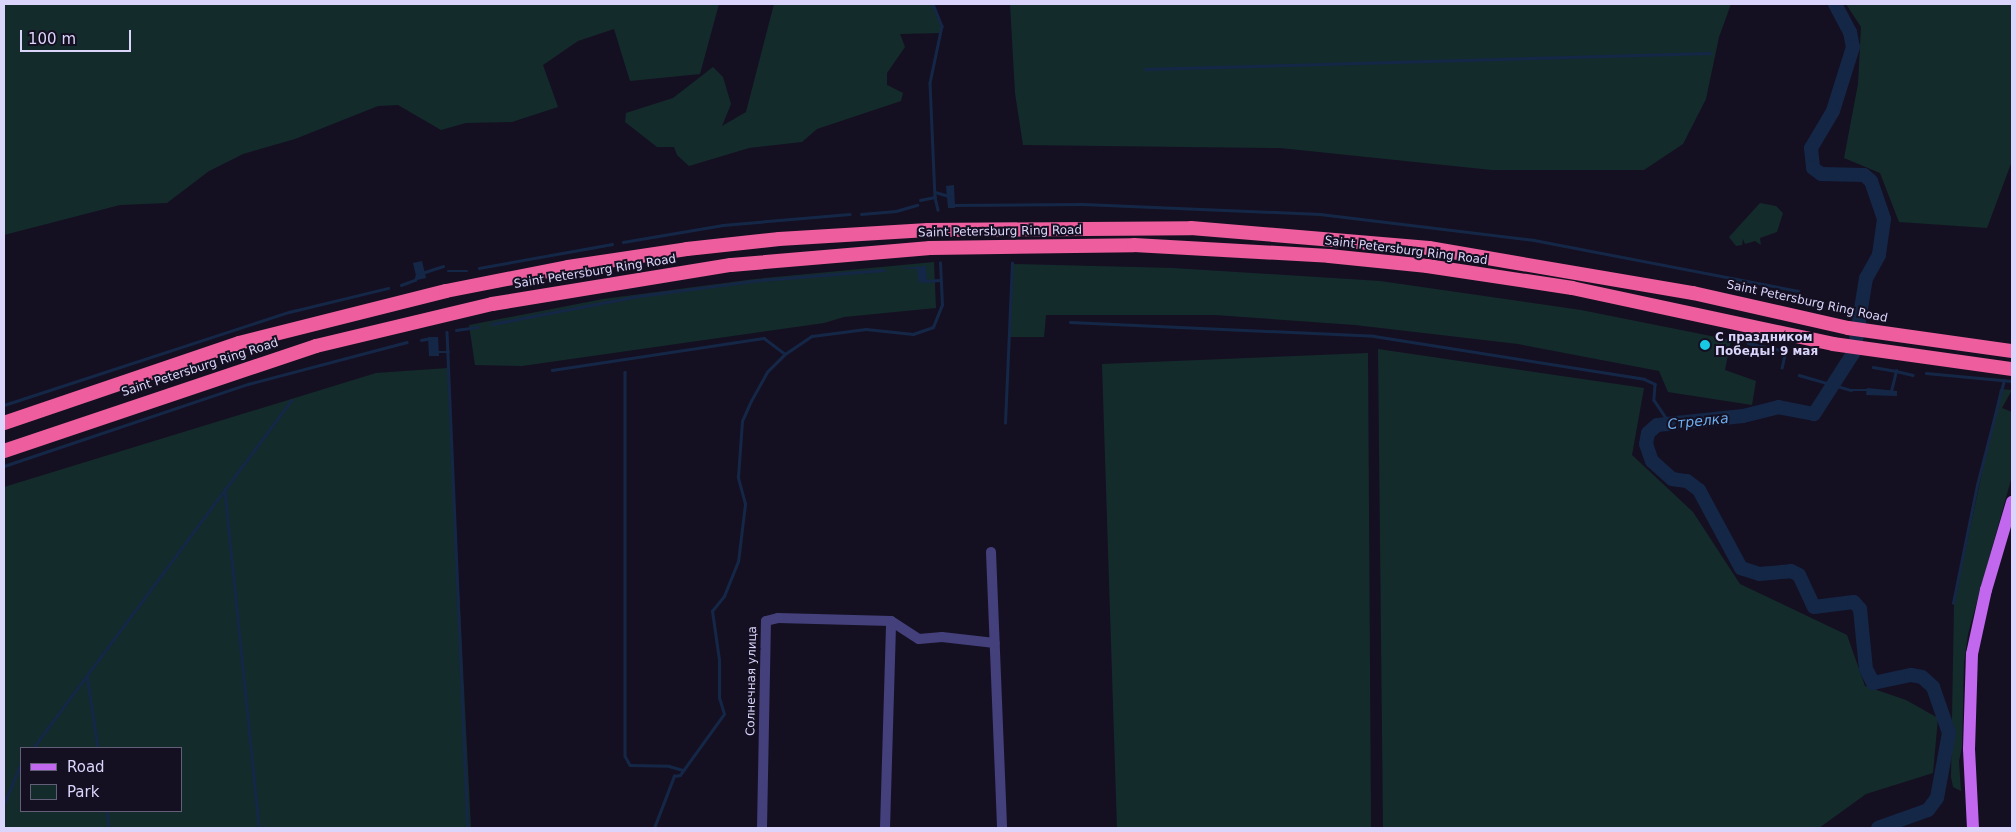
<!DOCTYPE html>
<html>
<head>
<meta charset="utf-8">
<style>
  body { margin:0 }
  #map { position:relative; width:2016px; height:832px; overflow:hidden; background:#141022; font-family:"DejaVu Sans",sans-serif }
  div>[style] { position:absolute }
  [style*='--x'] { left:calc(var(--x)*1px); top:calc(var(--y)*1px); width:calc(var(--w)*1px); rotate:calc(var(--a)*1deg) }
  .green>* { inset:0; background:#142b2b }
  .water>* { inset:0; background:#152747 }
  .stream>* { height:2.5px; margin:-1.25px; padding:0 1.25px; transform-origin:1.25px; border-radius:1.25px; background:#152747 }
  .river>* { height:14px; margin:-7px; padding:0 7px; transform-origin:7px; border-radius:7px; background:#152747 }
  .minor>* { height:10px; margin:-5px; padding:0 5px; transform-origin:5px; border-radius:5px; background:#44407c }
  .major>* { height:12px; margin:-6px; padding:0 6px; transform-origin:6px; border-radius:6px; background:#c168ef }
  .highway>* { height:14px; margin:-7px; padding:0 7px; transform-origin:7px; border-radius:7px; background:#ee5d9e }
  .dots>* { width:14px; height:14px; translate:-50% -50%; box-sizing:border-box; border:2px solid #141022; border-radius:50% }
  span { translate:-50% -50%; white-space:nowrap; text-align:center; line-height:1.15; -webkit-text-stroke:4px #141022; paint-order:stroke }
  .street-label { font-size:12px; color:#dbd5fb }
  .poi-label { font-size:12px; color:#dbd5fb; font-weight:700 }
  .left { translate:0 -50%; text-align:left }
  .water-label { font-size:14px; color:#6eaff0; font-style:italic }
  .frame { position:absolute; inset:0; border:5px solid #dbd5fb; pointer-events:none }
  .legend { position:absolute; left:20px; top:747px; width:162px; height:65px; box-sizing:border-box; background:#141022; border:1px solid #645f79; margin:0; padding:6px 9px; list-style:none; font-size:15px; color:#dbd5fb }
  .legend li { display:flex; align-items:center; gap:10px; height:25px }
  .legend b { width:25px; border:1px solid #645f79 }
  .scale { position:absolute; left:20px; top:30px; width:111px; height:22px; box-sizing:border-box; border:2px solid #dbd5fb; border-top:0; padding-left:6px; font-size:15px; line-height:18px; white-space:nowrap; color:#dbd5fb; -webkit-text-stroke:4px #141022; paint-order:stroke }
</style>
</head>
<body>
<div id="map">
  <div class="green">
    <div style="clip-path:polygon(4px 4px,719px 4px,700px 74px,630px 81px,614px 29px,578px 41px,543px 65px,558px 107px,512px 122px,466px 123px,441px 130px,398px 105px,378px 106px,295px 139px,243px 154px,209px 171px,167px 203px,120px 205px,4px 235px)"></div>
    <div style="clip-path:polygon(774px 4px,933px 4px,942px 26px,941px 33px,900px 34px,905px 47px,887px 73px,887px 85px,903px 93px,901px 101px,817px 129px,802px 142px,749px 148px,689px 166px,677px 155px,674px 147px,657px 147px,625px 122px,626px 113px,673px 98px,713px 67px,723px 77px,731px 104px,722px 126px,746px 112px)"></div>
    <div style="clip-path:polygon(1010px 4px,1731px 4px,1719px 37px,1706px 99px,1683px 144px,1644px 170px,1492px 170px,1280px 148px,1023px 145px,1015px 93px)"></div>
    <div style="clip-path:polygon(1846px 4px,2012px 4px,2012px 161px,1987px 228px,1899px 222px,1880px 173px,1844px 158px,1858px 84px,1861px 27px)"></div>
    <div style="clip-path:polygon(1760px 203px,1776px 206px,1783px 213px,1777px 232px,1760px 238px,1761px 245px,1755px 241px,1745px 244px,1743px 239px,1742px 245px,1736px 246px,1729px 237px)"></div>
    <div style="clip-path:polygon(934px 262px,936px 308px,844px 317px,824px 323px,522px 366px,475px 365px,469px 325px,603px 299px,755px 279px)"></div>
    <div style="clip-path:polygon(1012px 264px,1173px 268px,1380px 281px,1581px 310px,1731px 340px,1725px 370px,1756px 381px,1752px 405px,1668px 392px,1659px 371px,1518px 344px,1355px 325px,1215px 315px,1046px 315px,1044px 337px,1009px 337px)"></div>
    <div style="clip-path:polygon(1378px 349px,1644px 388px,1632px 455px,1693px 512px,1740px 584px,1847px 635px,1865px 686px,1906px 700px,1938px 718px,1933px 773px,1866px 794px,1819px 828px,1383px 828px)"></div>
    <div style="clip-path:polygon(1368px 353px,1371px 828px,1117px 828px,1102px 364px)"></div>
    <div style="clip-path:polygon(evenodd,448px 368px,471px 828px,4px 828px,4px 487px,376px 373px,448px 368px,181px 748px,181px 811px,21px 811px,21px 748px,181px 748px)"></div>
    <div style="clip-path:polygon(2000px 389px,2012px 390px,2002px 408px,2012px 412px,2012px 476px,1968px 634px,1964px 663px,1962px 747px,1959px 761px,1961px 791px,1953px 787px,1951px 777px,1954px 603px)"></div>
  </div>
  <div class="water">
    <div style="clip-path:polygon(954px 185px,955px 208px,948px 208px,946px 186px)"></div>
    <div style="clip-path:polygon(422px 261px,426px 278px,417px 280px,413px 263px)"></div>
    <div style="clip-path:polygon(926px 266px,927px 282px,919px 283px,917px 269px,898px 268px)"></div>
    <div style="clip-path:polygon(428px 337px,438px 337px,439px 356px,429px 356px)"></div>
    <div style="clip-path:polygon(1867px 388px,1897px 391px,1897px 396px,1866px 395px)"></div>
  </div>
  <div class="stream">
    <div style="--x:933;--y:4;--w:24;--a:68"></div>
    <div style="--x:942;--y:26;--w:58;--a:101.9"></div>
    <div style="--x:930;--y:83;--w:114;--a:87.5"></div>
    <div style="--x:935;--y:197;--w:13;--a:77"></div>
    <div style="--x:1145;--y:69;--w:566;--a:-1.62"></div>
    <div style="--x:935;--y:192;--w:15;--a:16"></div>
    <div style="--x:920;--y:200;--w:15;--a:-11"></div>
    <div style="--x:954;--y:205;--w:129;--a:-0.4"></div>
    <div style="--x:1083;--y:204;--w:237;--a:2.4"></div>
    <div style="--x:1320;--y:214;--w:216;--a:6.9"></div>
    <div style="--x:1534;--y:240;--w:269;--a:10.9"></div>
    <div style="--x:861;--y:214;--w:35;--a:-5"></div>
    <div style="--x:896;--y:211;--w:22;--a:-16"></div>
    <div style="--x:623;--y:242;--w:101;--a:-9.6"></div>
    <div style="--x:723;--y:225;--w:127;--a:-5"></div>
    <div style="--x:479;--y:268;--w:135;--a:-10.2"></div>
    <div style="--x:448;--y:271;--w:19;--a:0"></div>
    <div style="--x:422;--y:273;--w:22;--a:-18"></div>
    <div style="--x:925;--y:281;--w:15;--a:-4"></div>
    <div style="--x:401;--y:285;--w:15;--a:-20"></div>
    <div style="--x:415;--y:280;--w:5;--a:-68"></div>
    <div style="--x:1070;--y:322;--w:304;--a:2.6"></div>
    <div style="--x:1374;--y:336;--w:273;--a:9"></div>
    <div style="--x:1644;--y:379;--w:12;--a:24"></div>
    <div style="--x:1655;--y:384;--w:16;--a:94"></div>
    <div style="--x:1654;--y:400;--w:29;--a:56"></div>
    <div style="--x:492;--y:324;--w:150;--a:-10.8"></div>
    <div style="--x:639;--y:296;--w:123;--a:-7.5"></div>
    <div style="--x:761;--y:280;--w:123;--a:-4.6"></div>
    <div style="--x:456;--y:330;--w:22;--a:-8"></div>
    <div style="--x:447;--y:332;--w:496;--a:87.6"></div>
    <div style="--x:421;--y:340;--w:10;--a:-11"></div>
    <div style="--x:1748;--y:343;--w:39;--a:12"></div>
    <div style="--x:1786;--y:351;--w:17;--a:103"></div>
    <div style="--x:435;--y:352;--w:14;--a:0"></div>
    <div style="--x:1873;--y:367;--w:23;--a:10"></div>
    <div style="--x:552;--y:370;--w:214;--a:-8.6"></div>
    <div style="--x:764;--y:338;--w:26;--a:37"></div>
    <div style="--x:625;--y:372;--w:384;--a:90"></div>
    <div style="--x:625;--y:756;--w:10;--a:61"></div>
    <div style="--x:630;--y:765;--w:39;--a:1"></div>
    <div style="--x:669;--y:766;--w:15;--a:16"></div>
    <div style="--x:1926;--y:373;--w:86;--a:5.3"></div>
    <div style="--x:1799;--y:375;--w:54;--a:16.1"></div>
    <div style="--x:1851;--y:390;--w:17;--a:0"></div>
    <div style="--x:1891;--y:391;--w:21;--a:-76"></div>
    <div style="--x:1896;--y:371;--w:17;--a:13"></div>
    <div style="--x:4;--y:405;--w:300;--a:-18.1"></div>
    <div style="--x:289;--y:312;--w:102;--a:-13.6"></div>
    <div style="--x:1005;--y:423;--w:160;--a:-87.5"></div>
    <div style="--x:4;--y:466;--w:257;--a:-18.6"></div>
    <div style="--x:248;--y:384;--w:164;--a:-14.8"></div>
    <div style="--x:225;--y:491;--w:339;--a:84.2"></div>
    <div style="--x:1953;--y:603;--w:120;--a:-78.5"></div>
    <div style="--x:1977;--y:485;--w:108;--a:-75.6"></div>
    <div style="--x:87;--y:675;--w:74;--a:81.4"></div>
    <div style="--x:33;--y:748;--w:433;--a:-53.4"></div>
    <div style="--x:4;--y:804;--w:44;--a:-67.5"></div>
    <div style="--x:107;--y:811;--w:17;--a:83"></div>
    <div style="--x:654;--y:828;--w:56;--a:-69"></div>
    <div style="--x:674;--y:776;--w:6;--a:-9"></div>
    <div style="--x:680;--y:775;--w:75;--a:-54.2"></div>
    <div style="--x:724;--y:714;--w:17;--a:-107"></div>
    <div style="--x:719;--y:698;--w:38;--a:-90"></div>
    <div style="--x:719;--y:660;--w:49;--a:-98.1"></div>
    <div style="--x:712;--y:611;--w:19;--a:-51"></div>
    <div style="--x:724;--y:596;--w:37;--a:-68"></div>
    <div style="--x:738;--y:562;--w:58;--a:-83.1"></div>
    <div style="--x:745;--y:504;--w:28;--a:-105"></div>
    <div style="--x:738;--y:477;--w:56;--a:-85.9"></div>
    <div style="--x:742;--y:421;--w:22;--a:-66"></div>
    <div style="--x:751;--y:401;--w:33;--a:-61"></div>
    <div style="--x:767;--y:372;--w:25;--a:-45"></div>
    <div style="--x:785;--y:354;--w:32;--a:-34"></div>
    <div style="--x:812;--y:336;--w:54;--a:-7.4"></div>
    <div style="--x:866;--y:329;--w:47;--a:6.1"></div>
    <div style="--x:913;--y:334;--w:21;--a:-19"></div>
    <div style="--x:933;--y:327;--w:24;--a:-68"></div>
    <div style="--x:942;--y:305;--w:42;--a:-92.7"></div>
  </div>
  <div class="river">
    <div style="--x:1835;--y:4;--w:32;--a:62"></div>
    <div style="--x:1850;--y:32;--w:15;--a:79"></div>
    <div style="--x:1853;--y:47;--w:67;--a:107.4"></div>
    <div style="--x:1833;--y:111;--w:43;--a:120.7"></div>
    <div style="--x:1811;--y:148;--w:20;--a:84"></div>
    <div style="--x:1813;--y:168;--w:10;--a:37"></div>
    <div style="--x:1821;--y:174;--w:43;--a:1.3"></div>
    <div style="--x:1864;--y:175;--w:9;--a:41"></div>
    <div style="--x:1871;--y:181;--w:40;--a:71.1"></div>
    <div style="--x:1884;--y:219;--w:36;--a:98"></div>
    <div style="--x:1879;--y:255;--w:26;--a:119"></div>
    <div style="--x:1866;--y:278;--w:75;--a:99.2"></div>
    <div style="--x:1854;--y:352;--w:74;--a:122.8"></div>
    <div style="--x:1814;--y:414;--w:36;--a:-169"></div>
    <div style="--x:1779;--y:407;--w:37;--a:166"></div>
    <div style="--x:1743;--y:416;--w:86;--a:174"></div>
    <div style="--x:1657;--y:425;--w:12;--a:138"></div>
    <div style="--x:1648;--y:433;--w:11;--a:100"></div>
    <div style="--x:1646;--y:444;--w:18;--a:71"></div>
    <div style="--x:1652;--y:461;--w:27;--a:42"></div>
    <div style="--x:1672;--y:479;--w:15;--a:8"></div>
    <div style="--x:1687;--y:481;--w:15;--a:37"></div>
    <div style="--x:1699;--y:490;--w:89;--a:61.7"></div>
    <div style="--x:1741;--y:568;--w:19;--a:18"></div>
    <div style="--x:1759;--y:574;--w:32;--a:-5"></div>
    <div style="--x:1791;--y:571;--w:9;--a:27"></div>
    <div style="--x:1799;--y:575;--w:35;--a:65"></div>
    <div style="--x:1814;--y:607;--w:40;--a:-7.1"></div>
    <div style="--x:1854;--y:602;--w:9;--a:49"></div>
    <div style="--x:1860;--y:609;--w:60;--a:84.3"></div>
    <div style="--x:1866;--y:669;--w:16;--a:63"></div>
    <div style="--x:1873;--y:683;--w:39;--a:-12"></div>
    <div style="--x:1911;--y:675;--w:11;--a:10"></div>
    <div style="--x:1922;--y:677;--w:15;--a:42"></div>
    <div style="--x:1933;--y:687;--w:49;--a:70.8"></div>
    <div style="--x:1949;--y:733;--w:66;--a:100.5"></div>
    <div style="--x:1937;--y:798;--w:15;--a:127"></div>
    <div style="--x:1928;--y:810;--w:53;--a:160.2"></div>
  </div>
  <div class="minor">
    <div style="--x:991;--y:552;--w:276;--a:87.7"></div>
    <div style="--x:762;--y:828;--w:207;--a:-88.9"></div>
    <div style="--x:766;--y:621;--w:12;--a:-14"></div>
    <div style="--x:778;--y:618;--w:113;--a:1.5"></div>
    <div style="--x:891;--y:621;--w:33;--a:33"></div>
    <div style="--x:919;--y:639;--w:23;--a:-5"></div>
    <div style="--x:942;--y:637;--w:53;--a:6.5"></div>
    <div style="--x:885;--y:828;--w:207;--a:-88.3"></div>
  </div>
  <div class="major">
    <div style="--x:1973;--y:828;--w:79;--a:-92.9"></div>
    <div style="--x:1969;--y:749;--w:95;--a:-88.2"></div>
    <div style="--x:1972;--y:654;--w:66;--a:-77.7"></div>
    <div style="--x:1986;--y:590;--w:92;--a:-73.5"></div>
  </div>
  <div class="highway">
    <div style="--x:4;--y:423;--w:248;--a:-18.8"></div>
    <div style="--x:239;--y:343;--w:213;--a:-14.1"></div>
    <div style="--x:446;--y:291;--w:124;--a:-11.1"></div>
    <div style="--x:568;--y:267;--w:120;--a:-8.6"></div>
    <div style="--x:687;--y:249;--w:93;--a:-6.2"></div>
    <div style="--x:779;--y:239;--w:149;--a:-3.5"></div>
    <div style="--x:928;--y:230;--w:263;--a:-0.4"></div>
    <div style="--x:1191;--y:228;--w:239;--a:4.8"></div>
    <div style="--x:1429;--y:248;--w:268;--a:9.7"></div>
    <div style="--x:1693;--y:293;--w:159;--a:12.7"></div>
    <div style="--x:1848;--y:328;--w:166;--a:8"></div>
    <div style="--x:4;--y:451;--w:329;--a:-18.6"></div>
    <div style="--x:316;--y:346;--w:181;--a:-13.4"></div>
    <div style="--x:492;--y:304;--w:242;--a:-9.3"></div>
    <div style="--x:731;--y:265;--w:200;--a:-4.9"></div>
    <div style="--x:930;--y:248;--w:204;--a:-0.8"></div>
    <div style="--x:1134;--y:245;--w:195;--a:3.2"></div>
    <div style="--x:1329;--y:256;--w:99;--a:5.8"></div>
    <div style="--x:1427;--y:266;--w:147;--a:8.6"></div>
    <div style="--x:1572;--y:288;--w:267;--a:12.1"></div>
    <div style="--x:1833;--y:344;--w:181;--a:8"></div>
  </div>
  <div class="dots">
    <div style="left:1705px;top:345px;background:#18c9e4"></div>
  </div>
  <div class="street-label">
    <span style="left:1000px;top:232px;rotate:-1deg">Saint Petersburg Ring Road</span>
    <span style="left:1406px;top:251px;rotate:7deg">Saint Petersburg Ring Road</span>
    <span style="left:595px;top:272px;rotate:-9deg">Saint Petersburg Ring Road</span>
    <span style="left:1807px;top:302px;rotate:12deg">Saint Petersburg Ring Road</span>
    <span style="left:200px;top:368px;rotate:-18deg">Saint Petersburg Ring Road</span>
    <span style="left:752px;top:681px;rotate:-89deg">Солнечная улица</span>
  </div>
  <div class="poi-label">
    <span class="left" style="left:1715px;top:345px">С праздником<br>Победы! 9 мая</span>
  </div>
  <div class="water-label">
    <span style="left:1698px;top:421px;rotate:-6deg">Стрелка</span>
  </div>
  <div class="frame"></div>
  <ul class="legend">
  <li><b style="height:6px;background:#c168ef"></b>Road</li>
  <li><b style="height:14px;background:#142b2b"></b>Park</li>
  </ul>
  <div class="scale">100 m</div>
</div>
</body>
</html>
